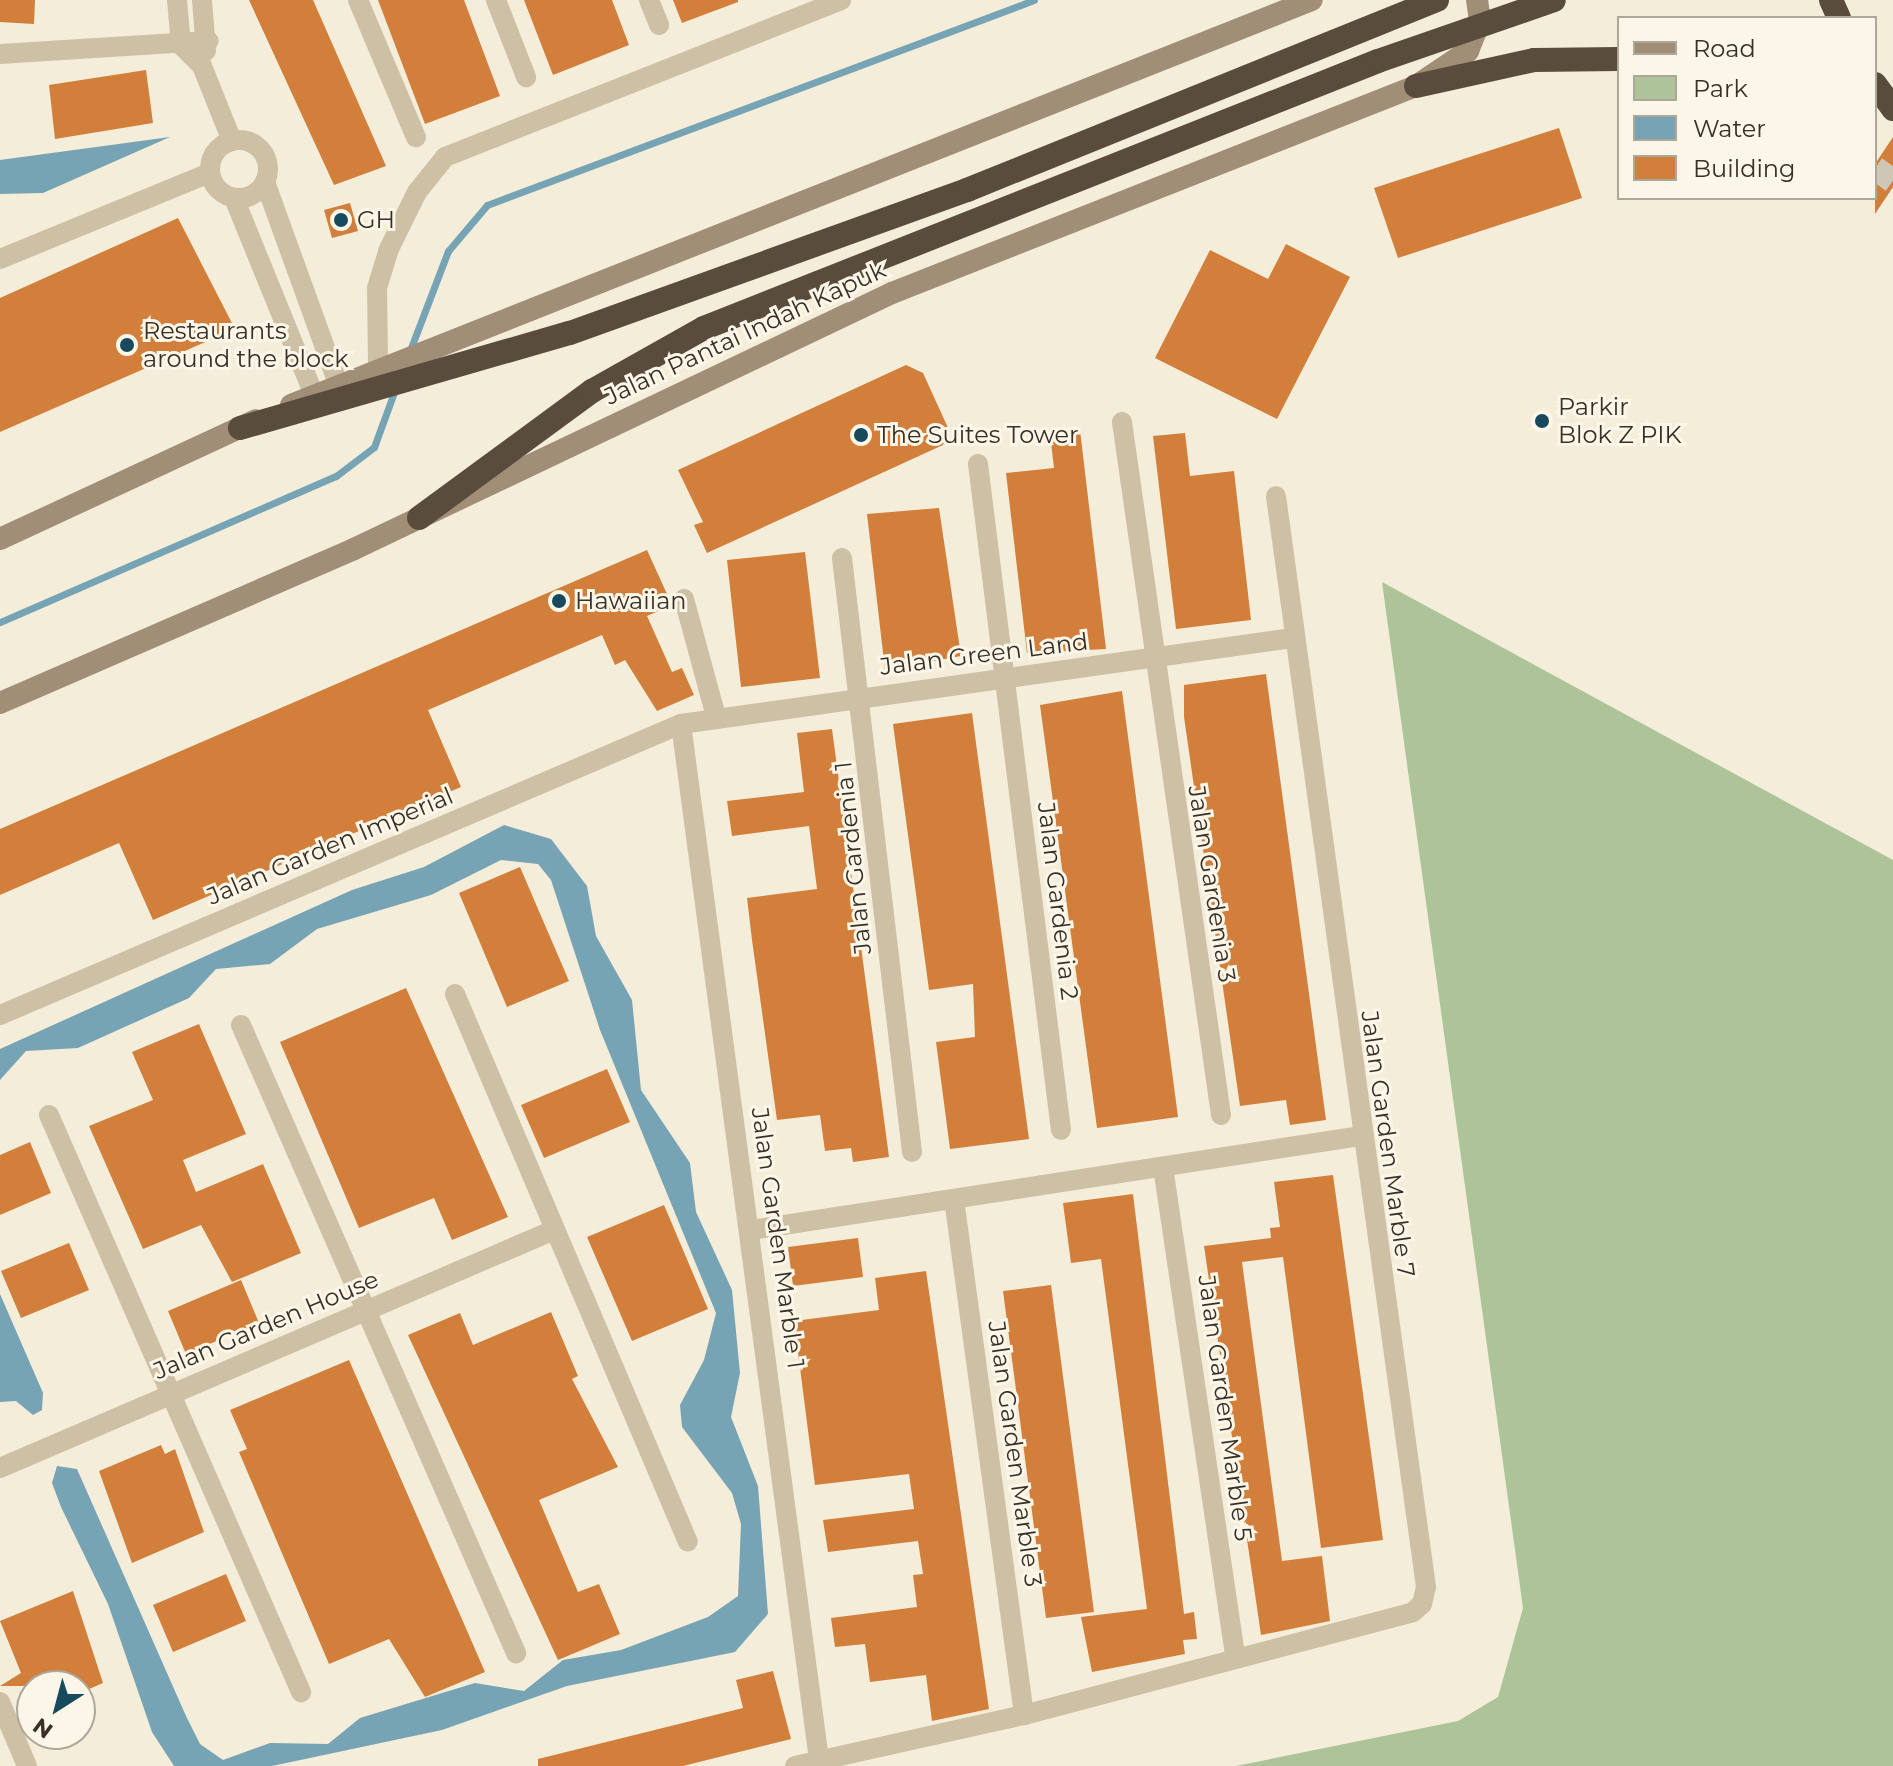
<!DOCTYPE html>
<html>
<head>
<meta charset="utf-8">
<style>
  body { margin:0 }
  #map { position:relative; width:1893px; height:1766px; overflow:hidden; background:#f4edda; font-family:Montserrat,sans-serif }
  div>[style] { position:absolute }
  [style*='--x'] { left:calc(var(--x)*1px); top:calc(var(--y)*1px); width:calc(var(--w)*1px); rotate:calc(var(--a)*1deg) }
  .green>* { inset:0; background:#acc498 }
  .water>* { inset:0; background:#76a4b4 }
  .stream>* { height:7px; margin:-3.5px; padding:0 3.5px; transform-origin:3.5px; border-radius:3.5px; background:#76a4b4 }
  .building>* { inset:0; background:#d17f3b }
  .motorway-tunnel>* { height:24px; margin-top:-12px; transform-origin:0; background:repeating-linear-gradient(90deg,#cec7b6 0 24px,transparent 0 36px) }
  .minor>* { height:20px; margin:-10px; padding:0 10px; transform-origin:10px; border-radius:10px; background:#cdc0a5 }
  .minor>.ring { margin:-10px; padding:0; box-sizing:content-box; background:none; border:20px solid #cdc0a5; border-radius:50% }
  .secondary>* { height:22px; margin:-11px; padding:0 11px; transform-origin:11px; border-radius:11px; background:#a18e76 }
  .motorway>* { height:24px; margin:-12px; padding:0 12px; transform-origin:12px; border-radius:12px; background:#5a4c3d }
  .motorway-bridge>* { height:24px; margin:-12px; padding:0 12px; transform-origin:12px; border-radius:12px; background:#5a4c3d }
  .dots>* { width:22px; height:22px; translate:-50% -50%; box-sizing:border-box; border:4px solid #fbf6e7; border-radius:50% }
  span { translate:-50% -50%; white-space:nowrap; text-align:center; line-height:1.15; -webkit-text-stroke:6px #fbf6e7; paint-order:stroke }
  .poi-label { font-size:24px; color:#383027 }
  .left { translate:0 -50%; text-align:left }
  .street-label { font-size:24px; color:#383027 }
  .legend { position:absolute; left:1617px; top:16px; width:260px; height:184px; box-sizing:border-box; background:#fbf6e7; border:2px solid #ada79a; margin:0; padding:10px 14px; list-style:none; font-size:24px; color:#383027 }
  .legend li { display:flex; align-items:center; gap:16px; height:40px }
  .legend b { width:40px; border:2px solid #ada79a }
  .north { position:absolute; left:16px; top:1670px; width:80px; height:80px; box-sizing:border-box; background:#fbf6e7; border:2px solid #ada79a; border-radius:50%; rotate:216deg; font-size:22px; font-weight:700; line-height:32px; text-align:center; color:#383027 }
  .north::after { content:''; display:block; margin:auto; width:28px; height:36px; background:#184a5d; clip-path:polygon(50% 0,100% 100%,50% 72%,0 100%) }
</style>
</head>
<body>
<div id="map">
  <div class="green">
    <div style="clip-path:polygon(1382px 582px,1893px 860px,1893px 1766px,1236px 1766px,1458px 1721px,1498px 1697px,1523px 1608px)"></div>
  </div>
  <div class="water">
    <div style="clip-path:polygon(170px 137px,43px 193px,0 194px,0 160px)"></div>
    <div style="clip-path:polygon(504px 825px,551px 839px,587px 886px,596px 936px,632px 1000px,641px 1090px,690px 1163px,696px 1212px,732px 1290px,740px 1373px,731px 1417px,758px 1486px,768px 1614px,735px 1652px,567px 1686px,442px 1730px,272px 1766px,174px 1766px,152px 1732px,108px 1604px,61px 1507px,52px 1483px,57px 1466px,77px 1469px,186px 1716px,200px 1744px,223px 1760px,270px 1743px,328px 1744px,360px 1718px,475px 1683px,524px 1691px,563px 1660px,621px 1650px,708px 1617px,738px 1596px,741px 1524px,732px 1493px,682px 1427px,680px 1405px,704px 1360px,716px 1313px,600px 1030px,551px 880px,538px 864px,501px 860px,431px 895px,317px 929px,270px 964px,216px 969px,189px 998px,78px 1048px,26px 1051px,0 1080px,0 1049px,352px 890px,424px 867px)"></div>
    <div style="clip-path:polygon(0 1294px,43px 1393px,42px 1410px,33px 1415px,16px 1401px,0 1402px)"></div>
  </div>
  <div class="stream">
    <div style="--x:409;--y:353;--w:109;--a:-69.1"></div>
    <div style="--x:448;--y:251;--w:60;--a:-49.7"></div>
    <div style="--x:487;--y:205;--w:584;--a:-20.54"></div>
    <div style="--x:0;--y:622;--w:366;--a:-23.5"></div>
    <div style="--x:336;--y:476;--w:48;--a:-37.3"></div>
    <div style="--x:374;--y:447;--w:64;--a:-69.9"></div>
  </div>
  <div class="building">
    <div style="clip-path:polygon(0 0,35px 0,34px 24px,0 22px)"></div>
    <div style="clip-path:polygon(249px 0,313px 0,386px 166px,334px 185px)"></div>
    <div style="clip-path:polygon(378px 0,464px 0,500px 96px,425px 124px)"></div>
    <div style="clip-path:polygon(524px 0,612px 0,629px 45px,553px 75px)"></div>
    <div style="clip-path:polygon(673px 0,738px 0,738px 2px,682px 23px)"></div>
    <div style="clip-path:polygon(146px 70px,153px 123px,55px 139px,49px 85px)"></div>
    <div style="clip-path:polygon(1559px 128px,1582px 198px,1398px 258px,1374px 188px)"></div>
    <div style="clip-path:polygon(1893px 137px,1893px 187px,1875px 214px,1875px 164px)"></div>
    <div style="clip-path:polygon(350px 203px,358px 231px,332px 238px,324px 210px)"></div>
    <div style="clip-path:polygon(178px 218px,235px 329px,0 432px,0 298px)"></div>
    <div style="clip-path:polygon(1286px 244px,1350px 277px,1277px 419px,1155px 358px,1210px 250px,1268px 279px)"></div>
    <div style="clip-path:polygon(906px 365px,923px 373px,949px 430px,943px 445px,707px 553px,694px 525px,703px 522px,678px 470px)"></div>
    <div style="clip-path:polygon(1080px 430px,1106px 649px,1027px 653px,1006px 473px,1054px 468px,1050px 434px)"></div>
    <div style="clip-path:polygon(1185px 433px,1190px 476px,1234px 471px,1251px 620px,1176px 629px,1153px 436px)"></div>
    <div style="clip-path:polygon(939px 508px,961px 656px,885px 670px,867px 514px)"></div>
    <div style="clip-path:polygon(647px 550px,672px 605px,647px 616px,672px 672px,682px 668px,694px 695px,657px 711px,625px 660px,615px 665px,602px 635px,428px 710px,461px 787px,278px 866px,153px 920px,119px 843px,0 895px,0 829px)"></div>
    <div style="clip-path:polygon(805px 552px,820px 678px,741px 687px,727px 560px)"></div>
    <div style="clip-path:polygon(1266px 674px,1326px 1120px,1290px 1125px,1286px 1100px,1240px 1106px,1184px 717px,1184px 685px)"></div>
    <div style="clip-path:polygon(1122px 691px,1178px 1117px,1097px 1128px,1040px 705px)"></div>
    <div style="clip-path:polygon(972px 713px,1029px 1139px,950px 1149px,936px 1042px,975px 1037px,973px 984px,929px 990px,893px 724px)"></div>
    <div style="clip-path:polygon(832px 729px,889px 1157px,853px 1162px,851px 1148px,825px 1151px,820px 1115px,777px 1120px,752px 940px,747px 898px,817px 889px,809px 826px,732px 836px,727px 801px,804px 792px,797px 733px)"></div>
    <div style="clip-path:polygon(520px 867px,569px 981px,507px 1007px,459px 893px)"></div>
    <div style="clip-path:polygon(406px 988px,508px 1217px,452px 1240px,434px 1198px,359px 1228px,280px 1042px)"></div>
    <div style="clip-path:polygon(199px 1024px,246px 1134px,183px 1160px,196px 1192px,263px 1164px,301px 1253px,232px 1282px,201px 1225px,143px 1249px,89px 1126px,153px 1100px,132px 1052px)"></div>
    <div style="clip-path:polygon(607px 1069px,630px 1122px,544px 1158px,521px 1105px)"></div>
    <div style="clip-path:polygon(30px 1142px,51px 1193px,0 1215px,0 1155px)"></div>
    <div style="clip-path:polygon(1333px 1175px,1383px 1540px,1321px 1548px,1283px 1257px,1242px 1262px,1282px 1561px,1322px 1556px,1330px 1621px,1261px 1635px,1204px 1246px,1271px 1238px,1270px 1228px,1280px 1227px,1274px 1182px)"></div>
    <div style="clip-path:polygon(1133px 1194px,1184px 1614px,1194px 1612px,1197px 1639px,1183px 1640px,1185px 1654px,1092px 1672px,1081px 1617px,1147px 1609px,1101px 1259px,1071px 1263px,1063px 1203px)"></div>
    <div style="clip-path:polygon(664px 1205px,708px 1309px,632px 1341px,587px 1237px)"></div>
    <div style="clip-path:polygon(858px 1238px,863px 1277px,793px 1286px,788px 1247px)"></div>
    <div style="clip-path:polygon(69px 1243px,89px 1290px,21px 1318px,1px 1271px)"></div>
    <div style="clip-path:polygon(926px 1271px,989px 1709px,932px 1721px,926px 1675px,870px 1682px,865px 1644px,835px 1647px,831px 1618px,917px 1607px,913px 1575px,923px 1574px,918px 1541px,828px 1552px,823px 1520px,914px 1509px,909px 1474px,815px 1485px,794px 1321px,879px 1310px,875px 1278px)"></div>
    <div style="clip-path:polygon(241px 1280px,259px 1323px,186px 1354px,168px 1311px)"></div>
    <div style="clip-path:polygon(1051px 1285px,1094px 1612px,1046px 1618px,1003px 1291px)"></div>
    <div style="clip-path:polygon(551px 1312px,578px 1376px,572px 1379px,618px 1467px,539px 1500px,578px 1592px,599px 1584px,620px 1634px,558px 1660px,408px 1335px,460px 1313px,473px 1345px)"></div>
    <div style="clip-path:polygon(349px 1360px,485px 1672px,425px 1697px,389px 1639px,329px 1664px,239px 1452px,247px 1449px,230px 1410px)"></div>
    <div style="clip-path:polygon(161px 1445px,165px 1454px,175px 1449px,204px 1532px,132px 1563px,99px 1471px)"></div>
    <div style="clip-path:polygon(226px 1574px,246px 1621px,173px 1652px,153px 1605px)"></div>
    <div style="clip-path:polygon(73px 1591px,103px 1683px,80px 1693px,80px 1686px,0 1686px,21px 1673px,0 1621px)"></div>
    <div style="clip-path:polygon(773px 1671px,791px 1739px,683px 1766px,538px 1766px,538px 1759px,743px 1708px,736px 1680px)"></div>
  </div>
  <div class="motorway-tunnel">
    <div style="--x:1875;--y:168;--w:22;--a:36"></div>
  </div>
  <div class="minor">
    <div style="--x:177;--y:0;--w:45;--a:84.9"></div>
    <div style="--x:181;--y:45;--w:30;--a:45"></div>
    <div style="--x:202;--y:66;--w:81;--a:68.2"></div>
    <div style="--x:202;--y:0;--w:51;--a:85.5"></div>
    <div style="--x:358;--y:0;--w:149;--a:67.1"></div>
    <div style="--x:496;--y:0;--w:83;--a:68.7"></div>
    <div style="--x:649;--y:0;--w:27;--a:68"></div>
    <div style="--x:0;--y:54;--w:209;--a:-3.6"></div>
    <div class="ring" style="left:210px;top:140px;width:38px;height:38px"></div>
    <div style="--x:265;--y:182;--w:215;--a:70.1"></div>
    <div style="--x:234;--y:198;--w:213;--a:67.9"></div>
    <div style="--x:0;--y:259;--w:227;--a:-22.3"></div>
    <div style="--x:378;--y:366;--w:78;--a:-90.7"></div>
    <div style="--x:377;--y:288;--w:39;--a:-73"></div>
    <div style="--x:388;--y:251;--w:66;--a:-63.8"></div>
    <div style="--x:417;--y:192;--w:45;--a:-51.3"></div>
    <div style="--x:445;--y:157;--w:426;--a:-21.6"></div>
    <div style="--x:1122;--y:422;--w:700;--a:81.87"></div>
    <div style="--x:978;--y:464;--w:671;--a:82.9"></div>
    <div style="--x:842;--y:558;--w:598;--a:83.28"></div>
    <div style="--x:684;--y:599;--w:122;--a:74.8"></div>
    <div style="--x:681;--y:724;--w:1044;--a:82.41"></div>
    <div style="--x:455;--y:994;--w:595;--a:66.97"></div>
    <div style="--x:0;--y:1015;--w:741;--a:-23.14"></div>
    <div style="--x:681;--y:724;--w:618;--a:-8"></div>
    <div style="--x:241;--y:1025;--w:686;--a:66.35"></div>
    <div style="--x:49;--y:1115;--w:630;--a:66.41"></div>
    <div style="--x:1163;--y:1167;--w:494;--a:81.6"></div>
    <div style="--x:954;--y:1199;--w:521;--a:82.27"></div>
    <div style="--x:751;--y:1230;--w:616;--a:-8.77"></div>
    <div style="--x:0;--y:1468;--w:603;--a:-23.25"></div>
    <div style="--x:0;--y:1702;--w:69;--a:67.1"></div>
    <div style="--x:795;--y:1766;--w:235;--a:-12.6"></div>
    <div style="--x:1024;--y:1715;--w:402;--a:-14.8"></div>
    <div style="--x:1413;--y:1612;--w:12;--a:-42"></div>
    <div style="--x:1422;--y:1604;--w:17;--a:-77"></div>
    <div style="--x:1426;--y:1587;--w:1101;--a:-97.83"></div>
  </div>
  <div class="secondary">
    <div style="--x:291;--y:405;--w:1098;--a:-21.64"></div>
    <div style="--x:0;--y:539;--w:282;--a:-24.9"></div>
    <div style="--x:0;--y:703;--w:386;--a:-23.5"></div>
    <div style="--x:354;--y:549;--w:596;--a:-25.45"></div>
    <div style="--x:892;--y:293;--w:563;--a:-21.56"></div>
    <div style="--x:1416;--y:86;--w:63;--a:-33.9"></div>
    <div style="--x:1468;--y:51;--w:32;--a:-68"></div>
    <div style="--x:1480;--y:21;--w:21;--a:-98"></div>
  </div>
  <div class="motorway">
    <div style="--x:1831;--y:0;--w:20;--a:66"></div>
    <div style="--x:1875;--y:84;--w:31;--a:54"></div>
    <div style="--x:1416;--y:86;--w:121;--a:-12.4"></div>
    <div style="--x:1534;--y:60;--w:85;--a:-0.7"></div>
    <div style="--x:240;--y:428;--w:343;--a:-16.1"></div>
    <div style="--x:570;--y:333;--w:422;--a:-19.8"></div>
    <div style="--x:967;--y:190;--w:507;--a:-22.01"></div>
    <div style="--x:419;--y:518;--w:215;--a:-36.3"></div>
    <div style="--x:592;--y:391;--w:129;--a:-29.4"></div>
    <div style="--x:704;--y:328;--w:725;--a:-21.61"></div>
  </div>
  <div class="motorway-bridge">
    <div style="--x:1378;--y:61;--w:186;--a:-19.1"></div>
  </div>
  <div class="dots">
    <div style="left:341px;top:220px;background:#184a5d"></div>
    <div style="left:127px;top:345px;background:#184a5d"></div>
    <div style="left:1542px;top:421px;background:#184a5d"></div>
    <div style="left:861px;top:435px;background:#184a5d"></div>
    <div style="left:559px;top:601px;background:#184a5d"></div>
  </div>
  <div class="poi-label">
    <span class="left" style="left:357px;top:220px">GH</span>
    <span class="left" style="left:143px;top:345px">Restaurants<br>around the block</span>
    <span class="left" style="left:1558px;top:421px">Parkir<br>Blok Z PIK</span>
    <span class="left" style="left:877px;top:435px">The Suites Tower</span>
    <span class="left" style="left:575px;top:601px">Hawaiian</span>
  </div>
  <div class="street-label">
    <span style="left:745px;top:333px;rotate:-25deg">Jalan Pantai Indah Kapuk</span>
    <span style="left:984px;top:654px;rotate:-7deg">Jalan Green Land</span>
    <span style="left:330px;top:846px;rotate:-23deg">Jalan Garden Imperial</span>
    <span style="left:853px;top:858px;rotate:-96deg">Jalan Gardenia 1</span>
    <span style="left:1212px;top:884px;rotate:81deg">Jalan Gardenia 3</span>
    <span style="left:1058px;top:901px;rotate:83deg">Jalan Gardenia 2</span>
    <span style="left:1388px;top:1144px;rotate:82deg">Jalan Garden Marble 7</span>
    <span style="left:778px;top:1238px;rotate:82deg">Jalan Garden Marble 1</span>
    <span style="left:266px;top:1325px;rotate:-23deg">Jalan Garden House</span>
    <span style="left:1225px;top:1408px;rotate:82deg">Jalan Garden Marble 5</span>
    <span style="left:1015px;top:1454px;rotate:82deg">Jalan Garden Marble 3</span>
  </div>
  <ul class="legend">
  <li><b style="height:10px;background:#a18e76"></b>Road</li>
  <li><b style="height:22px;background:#acc498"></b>Park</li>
  <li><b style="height:22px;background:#76a4b4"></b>Water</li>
  <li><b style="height:22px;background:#d17f3b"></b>Building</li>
  </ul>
  <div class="north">N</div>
</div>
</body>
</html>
